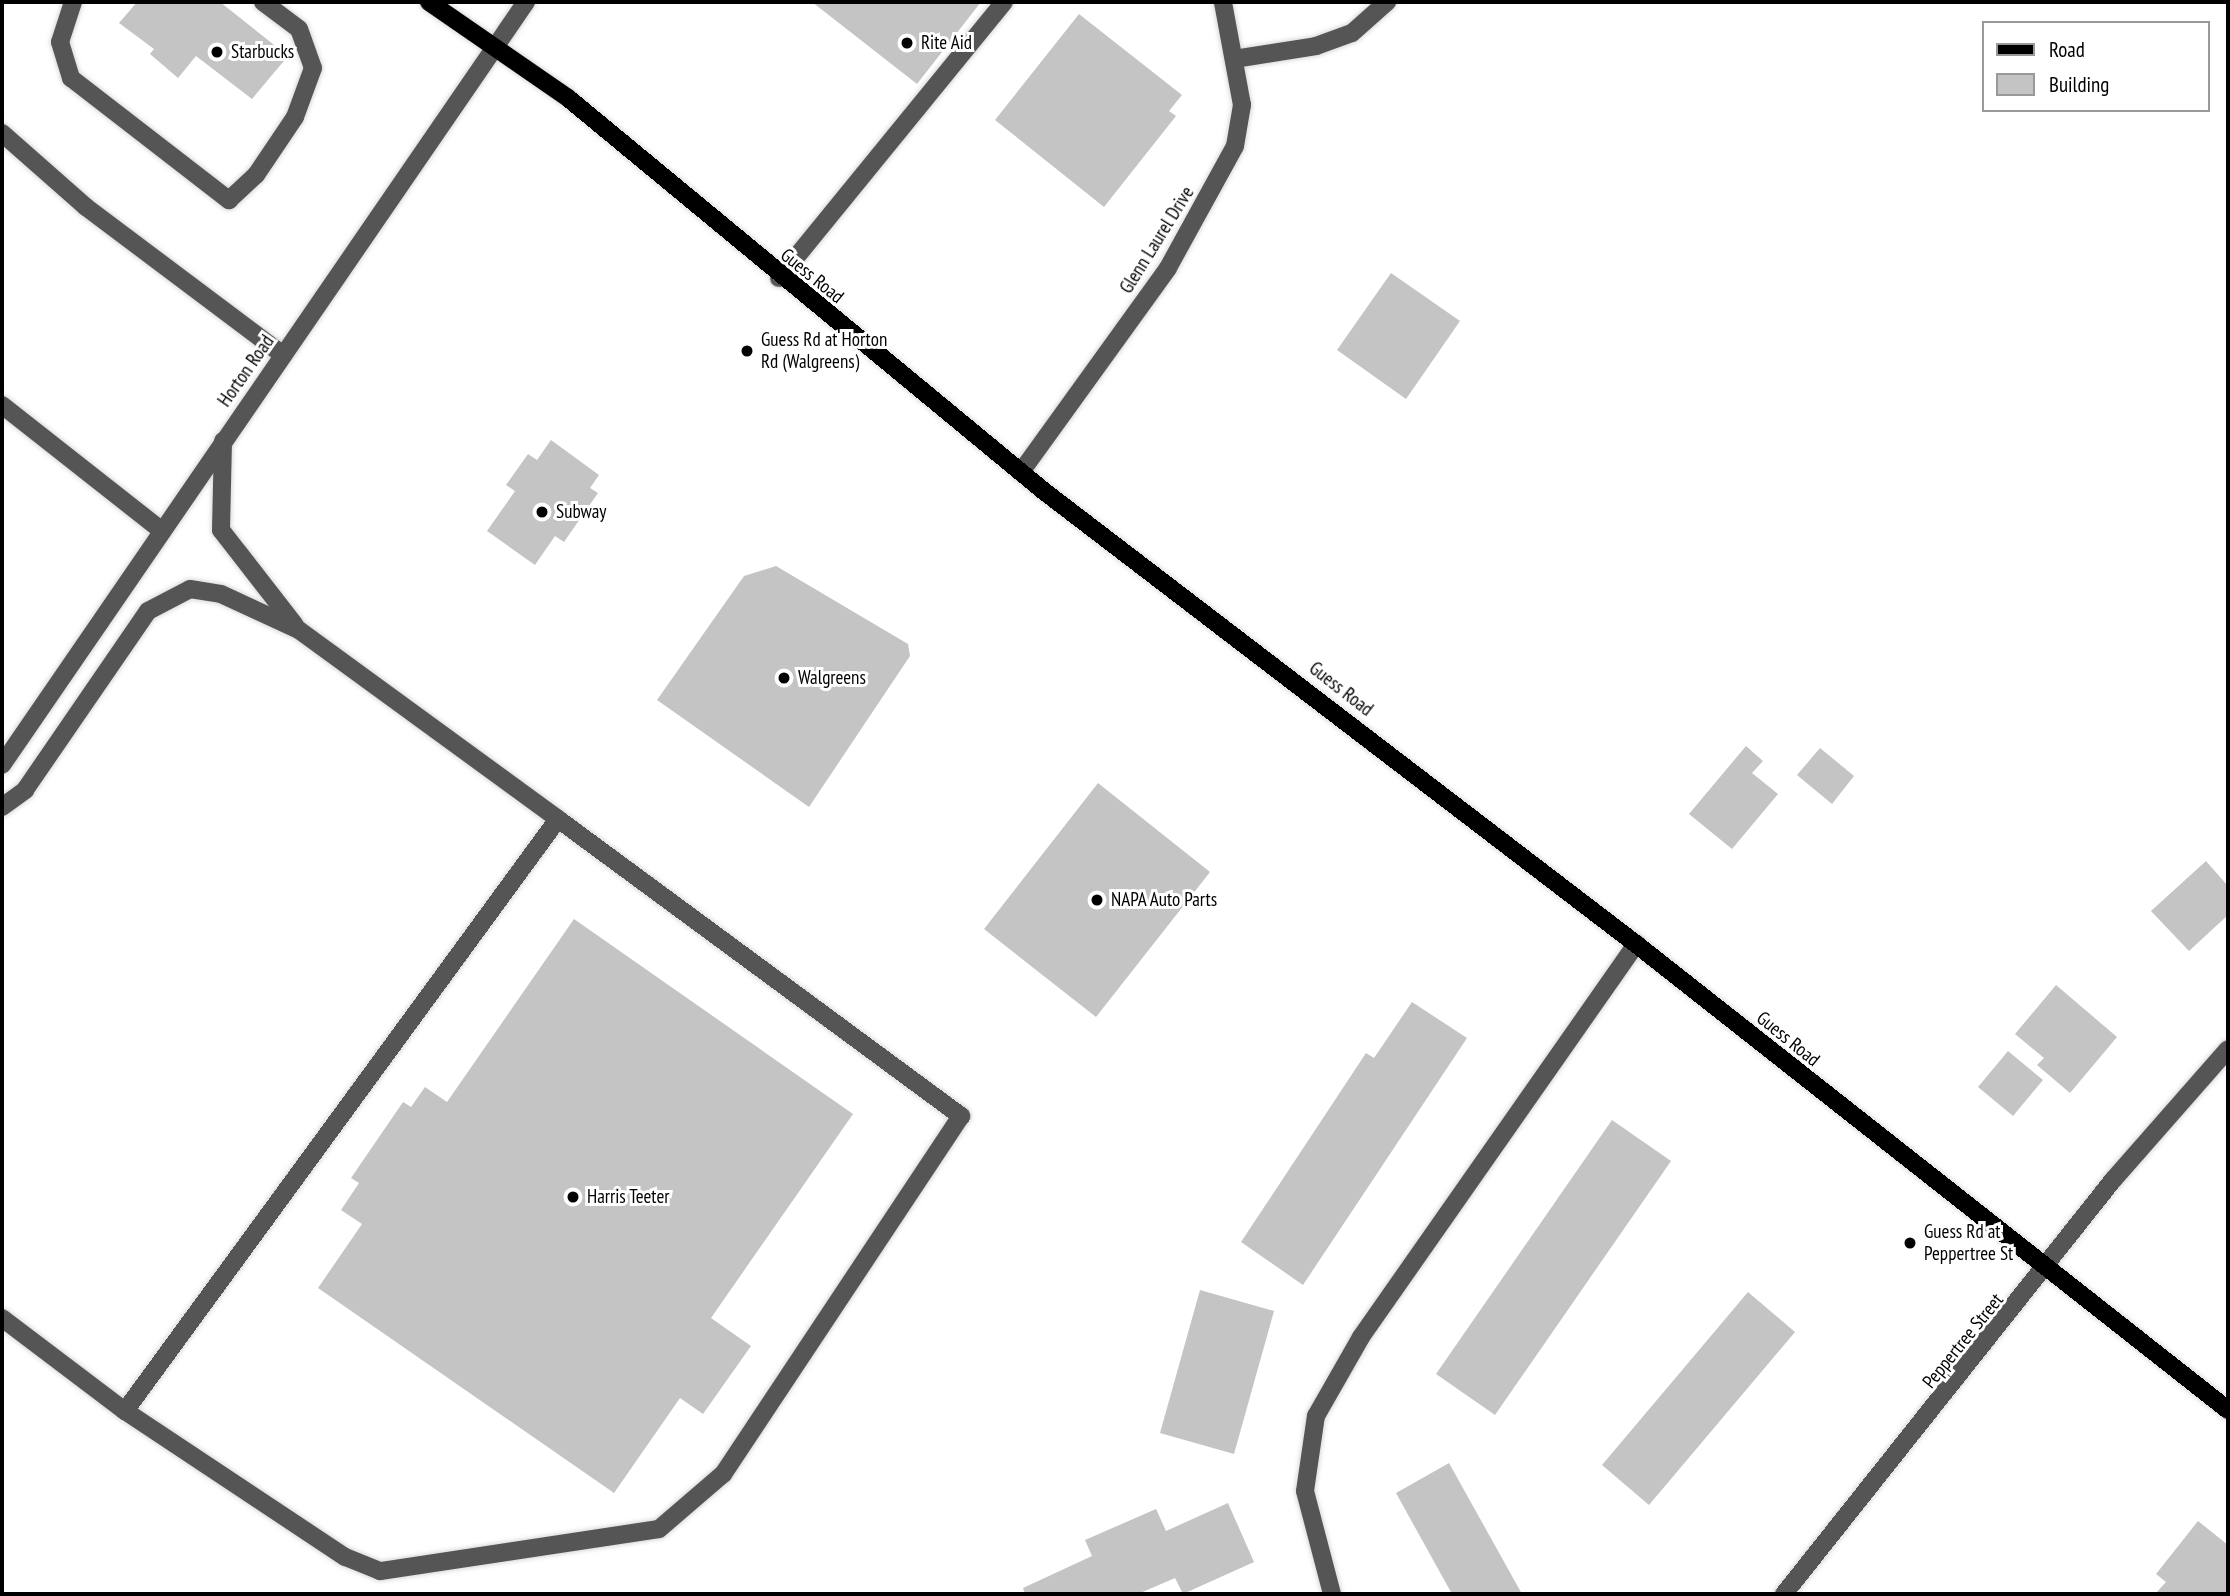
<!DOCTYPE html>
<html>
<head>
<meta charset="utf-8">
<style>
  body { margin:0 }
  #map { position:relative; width:2230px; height:1596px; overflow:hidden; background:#fff; font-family:"PT Sans Narrow",sans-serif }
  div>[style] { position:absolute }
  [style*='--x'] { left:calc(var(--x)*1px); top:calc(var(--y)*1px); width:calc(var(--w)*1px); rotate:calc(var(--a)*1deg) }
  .building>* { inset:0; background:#c4c4c4 }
  .roads { filter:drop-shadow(0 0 2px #dbdbdb) drop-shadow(0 0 2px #dbdbdb) }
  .minor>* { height:18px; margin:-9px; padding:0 9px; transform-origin:9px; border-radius:9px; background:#555 }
  .major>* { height:18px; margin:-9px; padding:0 9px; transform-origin:9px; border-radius:9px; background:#000 }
  .dots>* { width:19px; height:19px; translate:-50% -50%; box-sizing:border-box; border:4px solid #fff; border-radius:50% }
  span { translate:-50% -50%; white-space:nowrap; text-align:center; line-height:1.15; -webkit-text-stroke:6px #fff; paint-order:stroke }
  .poi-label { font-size:19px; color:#000 }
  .left { translate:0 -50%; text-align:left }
  .street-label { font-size:19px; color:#000 }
  .frame { position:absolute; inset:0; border:4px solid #000; pointer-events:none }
  .legend { position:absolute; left:1982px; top:21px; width:228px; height:91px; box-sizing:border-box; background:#fff; border:2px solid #999; margin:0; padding:9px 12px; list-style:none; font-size:21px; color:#000 }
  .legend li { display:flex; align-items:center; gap:14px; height:35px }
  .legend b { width:35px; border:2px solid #999 }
</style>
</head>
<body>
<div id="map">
  <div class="building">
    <div style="clip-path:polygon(137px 2px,220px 2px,288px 56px,252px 99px,196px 56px,178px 78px,150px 54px,154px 49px,119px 23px)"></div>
    <div style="clip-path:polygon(812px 2px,981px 2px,917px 84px)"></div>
    <div style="clip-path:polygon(1079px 14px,1182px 95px,1169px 111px,1176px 116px,1104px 207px,995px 120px)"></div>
    <div style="clip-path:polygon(1391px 273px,1460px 321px,1406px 399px,1337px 350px)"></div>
    <div style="clip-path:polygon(551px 440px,599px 475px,590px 488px,598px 493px,564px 542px,555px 536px,535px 565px,487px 531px,515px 491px,506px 485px,528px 454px,537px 460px)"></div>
    <div style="clip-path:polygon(776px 566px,908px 644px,910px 656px,809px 807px,657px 700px,744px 576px)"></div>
    <div style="clip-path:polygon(1746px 746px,1763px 761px,1752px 773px,1778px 794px,1732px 849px,1689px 814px)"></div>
    <div style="clip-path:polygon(1820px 748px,1854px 776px,1832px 804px,1797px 775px)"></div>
    <div style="clip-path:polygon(1098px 783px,1210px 872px,1096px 1017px,984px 929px)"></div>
    <div style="clip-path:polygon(2206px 861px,2228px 886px,2228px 915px,2189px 951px,2151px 911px)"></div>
    <div style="clip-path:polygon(574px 919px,853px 1114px,711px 1318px,751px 1346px,703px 1414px,680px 1398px,614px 1493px,318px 1288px,362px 1224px,341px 1210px,359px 1183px,351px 1178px,403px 1102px,411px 1107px,425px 1087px,447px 1102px)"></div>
    <div style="clip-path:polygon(2056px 985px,2117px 1037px,2070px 1093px,2037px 1065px,2044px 1058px,2015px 1034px)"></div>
    <div style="clip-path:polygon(1412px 1002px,1467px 1038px,1303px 1285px,1241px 1242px,1366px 1053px,1374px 1058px)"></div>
    <div style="clip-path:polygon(2008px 1051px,2043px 1080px,2013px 1116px,1978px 1087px)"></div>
    <div style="clip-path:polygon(1612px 1120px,1671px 1161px,1495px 1415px,1436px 1374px)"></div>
    <div style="clip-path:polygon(1200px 1290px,1274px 1311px,1234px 1454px,1160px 1433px)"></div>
    <div style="clip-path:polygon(1748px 1292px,1795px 1332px,1649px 1505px,1602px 1465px)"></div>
    <div style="clip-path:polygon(1449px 1463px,1522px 1594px,1452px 1594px,1396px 1493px)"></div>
    <div style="clip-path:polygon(1228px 1503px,1254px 1562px,1183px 1594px,1175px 1578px,1138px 1594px,1025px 1594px,1023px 1588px,1092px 1556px,1085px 1540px,1156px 1509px,1166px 1531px)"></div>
    <div style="clip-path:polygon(2198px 1521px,2228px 1545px,2228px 1594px,2155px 1594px,2166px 1582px,2156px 1574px)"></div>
  </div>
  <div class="roads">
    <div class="minor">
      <div style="--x:73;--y:2;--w:42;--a:108"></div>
      <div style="--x:60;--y:42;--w:38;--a:73"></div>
      <div style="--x:71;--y:78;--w:200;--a:37.7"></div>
      <div style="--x:229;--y:200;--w:37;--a:-43"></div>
      <div style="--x:256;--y:175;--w:70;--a:-56.1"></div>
      <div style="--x:295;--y:117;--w:52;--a:-69.8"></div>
      <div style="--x:313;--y:68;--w:41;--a:-109.7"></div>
      <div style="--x:299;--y:29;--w:45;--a:-143.1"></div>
      <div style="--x:1234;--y:59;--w:83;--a:-9"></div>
      <div style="--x:1316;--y:46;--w:38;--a:-20"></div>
      <div style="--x:1352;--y:33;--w:47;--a:-41.5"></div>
      <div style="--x:2;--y:133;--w:112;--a:41.4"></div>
      <div style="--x:86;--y:207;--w:245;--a:36.9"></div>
      <div style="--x:779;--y:278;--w:356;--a:-50.8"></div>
      <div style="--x:2;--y:405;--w:204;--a:38.2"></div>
      <div style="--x:223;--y:441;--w:89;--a:91.3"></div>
      <div style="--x:221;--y:530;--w:120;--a:52.1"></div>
      <div style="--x:1021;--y:472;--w:251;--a:-54.2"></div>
      <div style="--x:1168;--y:268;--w:139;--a:-61.2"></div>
      <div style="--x:1235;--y:146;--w:42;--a:-80.3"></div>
      <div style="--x:1242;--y:105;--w:105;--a:-100.5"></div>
      <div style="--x:2;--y:765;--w:926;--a:-55.52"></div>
      <div style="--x:2;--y:807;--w:29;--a:-36"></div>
      <div style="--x:25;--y:790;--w:217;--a:-55.5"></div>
      <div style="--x:148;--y:611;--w:47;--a:-27.6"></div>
      <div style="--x:190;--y:589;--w:31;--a:9"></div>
      <div style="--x:221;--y:594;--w:86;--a:24.8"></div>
      <div style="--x:299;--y:630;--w:321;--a:36.1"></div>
      <div style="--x:558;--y:819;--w:501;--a:36.39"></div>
      <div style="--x:961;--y:1116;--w:430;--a:123.6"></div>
      <div style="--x:723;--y:1474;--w:84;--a:139.3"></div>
      <div style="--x:659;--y:1529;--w:282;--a:171.4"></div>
      <div style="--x:380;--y:1571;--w:38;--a:-158"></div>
      <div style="--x:345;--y:1557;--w:264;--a:-146.4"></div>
      <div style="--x:125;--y:1411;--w:733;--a:-53.82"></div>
      <div style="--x:2;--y:1318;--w:154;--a:37.1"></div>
      <div style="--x:1332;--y:1594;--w:106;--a:-104.7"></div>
      <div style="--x:1305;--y:1491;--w:76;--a:-81.7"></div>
      <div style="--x:1316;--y:1416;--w:91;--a:-60.3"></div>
      <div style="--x:1361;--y:1337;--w:480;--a:-55"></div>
      <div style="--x:1784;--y:1594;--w:529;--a:-51.53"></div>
      <div style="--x:2113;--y:1180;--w:174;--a:-48.7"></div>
    </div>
    <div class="major">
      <div style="--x:429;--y:2;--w:169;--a:34.6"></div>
      <div style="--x:568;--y:98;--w:619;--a:39.56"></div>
      <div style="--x:1045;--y:492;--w:744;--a:37.41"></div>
      <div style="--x:1636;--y:944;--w:753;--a:38.21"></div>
    </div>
  </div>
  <div class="dots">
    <div style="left:907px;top:43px;background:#000"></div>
    <div style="left:217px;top:52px;background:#000"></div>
    <div style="left:747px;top:351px;background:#000"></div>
    <div style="left:542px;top:512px;background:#000"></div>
    <div style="left:784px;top:678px;background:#000"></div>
    <div style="left:1097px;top:900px;background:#000"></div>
    <div style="left:573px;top:1197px;background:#000"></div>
    <div style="left:1910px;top:1243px;background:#000"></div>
  </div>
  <div class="poi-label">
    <span class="left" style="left:921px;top:43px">Rite Aid</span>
    <span class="left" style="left:231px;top:52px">Starbucks</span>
    <span class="left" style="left:761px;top:351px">Guess Rd at Horton<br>Rd (Walgreens)</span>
    <span class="left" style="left:556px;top:512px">Subway</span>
    <span class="left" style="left:798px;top:678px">Walgreens</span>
    <span class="left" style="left:1111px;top:900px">NAPA Auto Parts</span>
    <span class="left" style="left:587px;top:1197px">Harris Teeter</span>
    <span class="left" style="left:1924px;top:1243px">Guess Rd at<br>Peppertree St</span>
  </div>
  <div class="street-label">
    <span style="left:1157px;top:240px;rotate:-58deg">Glenn Laurel Drive</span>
    <span style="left:812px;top:276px;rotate:39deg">Guess Road</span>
    <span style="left:246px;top:371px;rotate:-55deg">Horton Road</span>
    <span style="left:1341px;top:689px;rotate:38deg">Guess Road</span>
    <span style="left:1788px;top:1039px;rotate:39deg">Guess Road</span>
    <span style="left:1963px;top:1341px;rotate:-51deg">Peppertree Street</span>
  </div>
  <div class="frame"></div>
  <ul class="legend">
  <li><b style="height:9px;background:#000"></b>Road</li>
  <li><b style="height:19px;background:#c4c4c4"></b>Building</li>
  </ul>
</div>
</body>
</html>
